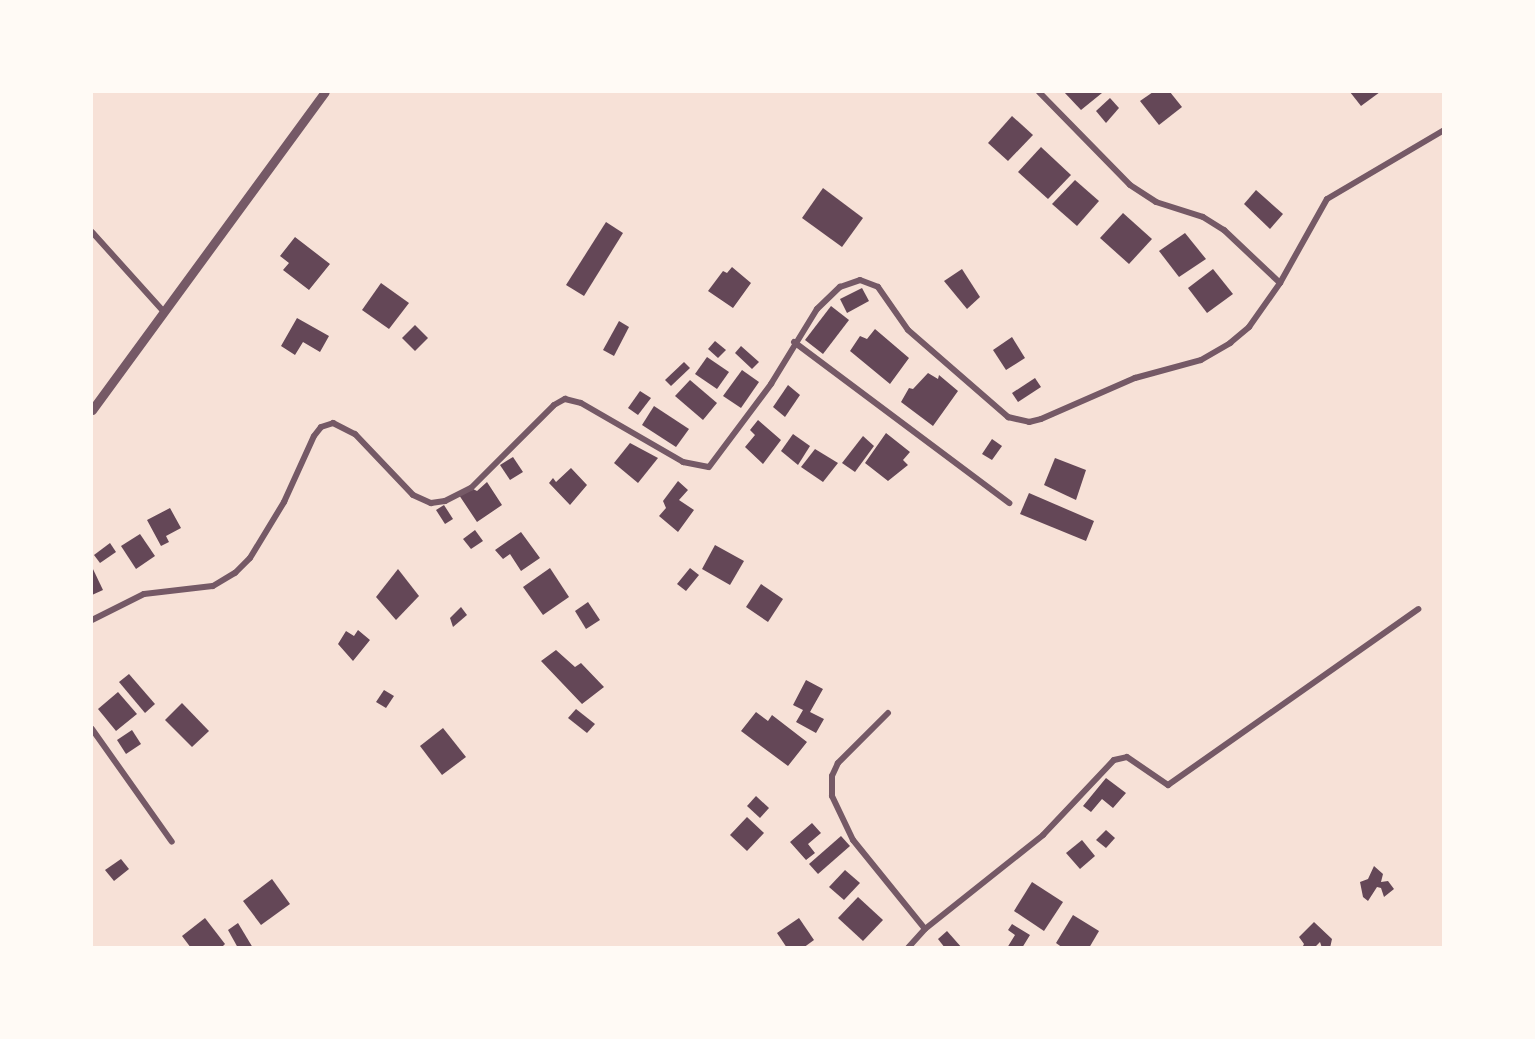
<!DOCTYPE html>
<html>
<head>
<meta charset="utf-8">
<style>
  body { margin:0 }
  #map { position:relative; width:1535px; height:1039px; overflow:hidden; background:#f7e1d7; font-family:"Alegreya Sans",sans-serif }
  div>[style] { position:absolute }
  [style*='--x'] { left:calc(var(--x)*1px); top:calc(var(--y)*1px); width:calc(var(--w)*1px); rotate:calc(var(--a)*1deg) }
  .building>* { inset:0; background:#644757 }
  .minor>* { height:6px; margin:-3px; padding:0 3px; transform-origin:3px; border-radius:3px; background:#755966 }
  .tertiary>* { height:9px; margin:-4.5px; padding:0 4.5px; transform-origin:4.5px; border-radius:4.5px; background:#755966 }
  span { translate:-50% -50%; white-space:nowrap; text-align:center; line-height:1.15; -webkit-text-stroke:6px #fffaf5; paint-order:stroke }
  .frame { position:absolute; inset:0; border:93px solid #fffaf5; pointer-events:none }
</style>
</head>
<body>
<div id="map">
  <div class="building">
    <div style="clip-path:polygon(1064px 92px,1101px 92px,1102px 93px,1081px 110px)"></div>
    <div style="clip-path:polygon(1153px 92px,1170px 92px,1182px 107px,1159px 125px,1140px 101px)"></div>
    <div style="clip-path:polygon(1350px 92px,1380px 92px,1361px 106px)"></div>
    <div style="clip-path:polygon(1110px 98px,1119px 108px,1106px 123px,1096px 111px)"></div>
    <div style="clip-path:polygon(1012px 116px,1033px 135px,1008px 161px,988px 143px)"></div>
    <div style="clip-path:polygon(1041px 147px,1071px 175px,1048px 199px,1018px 172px)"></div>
    <div style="clip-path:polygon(1075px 180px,1099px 201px,1077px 226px,1052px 204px)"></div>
    <div style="clip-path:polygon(823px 188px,863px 218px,842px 247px,802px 218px)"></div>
    <div style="clip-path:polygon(1256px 190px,1283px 214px,1270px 229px,1244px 204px)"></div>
    <div style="clip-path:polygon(1123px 213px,1152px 239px,1129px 264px,1100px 238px)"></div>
    <div style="clip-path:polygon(606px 222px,623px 233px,584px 296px,566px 285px)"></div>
    <div style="clip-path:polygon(1185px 233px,1206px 259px,1179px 277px,1159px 251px)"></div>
    <div style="clip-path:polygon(295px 237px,330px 264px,309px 290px,283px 270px,289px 263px,280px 256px)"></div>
    <div style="clip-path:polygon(732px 267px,751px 283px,733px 308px,708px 291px,723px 271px,727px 273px)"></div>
    <div style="clip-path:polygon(962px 269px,980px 297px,967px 309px,944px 281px)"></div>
    <div style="clip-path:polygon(1213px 269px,1233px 294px,1207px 313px,1188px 288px)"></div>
    <div style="clip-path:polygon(381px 283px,409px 303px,389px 329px,362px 310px)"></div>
    <div style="clip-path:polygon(862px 288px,869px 301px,847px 313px,840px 299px)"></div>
    <div style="clip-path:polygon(831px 306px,849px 320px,823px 354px,805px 340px)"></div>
    <div style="clip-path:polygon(297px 318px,329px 336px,320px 352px,303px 342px,295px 355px,281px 346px)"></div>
    <div style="clip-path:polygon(619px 321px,629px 327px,614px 356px,603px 350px)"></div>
    <div style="clip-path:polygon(415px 325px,428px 338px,415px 351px,402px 338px)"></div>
    <div style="clip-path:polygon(875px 329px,909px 358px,890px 384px,850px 351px,860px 336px,867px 339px)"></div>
    <div style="clip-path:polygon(1012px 337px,1025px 358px,1006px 370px,993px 350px)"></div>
    <div style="clip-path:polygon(715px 341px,726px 350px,718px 358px,708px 349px)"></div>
    <div style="clip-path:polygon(741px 346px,759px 362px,752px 369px,735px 353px)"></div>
    <div style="clip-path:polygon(707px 357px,729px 372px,717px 389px,695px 374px)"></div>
    <div style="clip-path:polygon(684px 362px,690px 368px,671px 386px,665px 380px)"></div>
    <div style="clip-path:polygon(742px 370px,759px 382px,741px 408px,723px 396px)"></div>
    <div style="clip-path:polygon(928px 373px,938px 379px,939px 375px,958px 391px,933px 426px,901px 402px,909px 388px,913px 389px)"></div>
    <div style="clip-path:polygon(1035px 378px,1041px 387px,1018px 402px,1012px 393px)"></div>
    <div style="clip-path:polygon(690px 380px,717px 403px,703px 420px,675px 396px)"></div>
    <div style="clip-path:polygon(788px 385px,800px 395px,785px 417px,773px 407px)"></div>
    <div style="clip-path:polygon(640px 391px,651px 398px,638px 415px,628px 408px)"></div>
    <div style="clip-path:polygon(654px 406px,689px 429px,676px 447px,642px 425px)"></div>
    <div style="clip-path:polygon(758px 420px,781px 440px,763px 464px,745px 447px,755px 435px,750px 430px)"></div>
    <div style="clip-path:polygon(886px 433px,910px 452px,903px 460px,908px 465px,888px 481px,865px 463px)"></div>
    <div style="clip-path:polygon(793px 434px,810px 446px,798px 465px,781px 451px)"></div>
    <div style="clip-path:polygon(863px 436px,874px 446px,855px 472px,842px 463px)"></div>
    <div style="clip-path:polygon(992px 439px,1002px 446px,992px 460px,982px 454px)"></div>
    <div style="clip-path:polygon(630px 443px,658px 458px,638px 483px,614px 463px)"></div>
    <div style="clip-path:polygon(815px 449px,838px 463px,823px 482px,801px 467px)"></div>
    <div style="clip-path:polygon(513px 457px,523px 472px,510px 480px,500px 465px)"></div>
    <div style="clip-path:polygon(1055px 458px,1086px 470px,1076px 500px,1044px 485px)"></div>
    <div style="clip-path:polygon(571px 468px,587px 485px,570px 505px,549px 483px,553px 478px,556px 482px)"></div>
    <div style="clip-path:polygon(678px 481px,688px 490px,679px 500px,694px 510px,678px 532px,659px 516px,666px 508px,663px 501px)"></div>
    <div style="clip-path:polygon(487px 482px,502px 505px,477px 522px,459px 495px,473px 489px,477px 491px)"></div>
    <div style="clip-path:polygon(1029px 493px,1094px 521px,1086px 541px,1020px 514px)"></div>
    <div style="clip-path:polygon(444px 505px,453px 519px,445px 524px,436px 510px)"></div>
    <div style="clip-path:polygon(170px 508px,181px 528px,166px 536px,169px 542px,161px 546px,147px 520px)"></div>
    <div style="clip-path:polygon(475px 530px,483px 541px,471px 549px,463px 539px)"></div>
    <div style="clip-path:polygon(521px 532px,540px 558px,521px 571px,510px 554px,503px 559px,495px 550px)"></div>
    <div style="clip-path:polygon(140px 534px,155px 556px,136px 569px,121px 546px)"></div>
    <div style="clip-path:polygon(110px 543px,116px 552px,100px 563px,94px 555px)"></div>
    <div style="clip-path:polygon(715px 545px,744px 561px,730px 585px,702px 569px)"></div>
    <div style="clip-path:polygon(92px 567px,103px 590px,92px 595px)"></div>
    <div style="clip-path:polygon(550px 568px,569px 597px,543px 615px,523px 587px)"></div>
    <div style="clip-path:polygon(690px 568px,699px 575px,686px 591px,677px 584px)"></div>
    <div style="clip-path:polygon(398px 569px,419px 596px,396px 620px,376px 597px)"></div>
    <div style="clip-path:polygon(761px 584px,783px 599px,768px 622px,746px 607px)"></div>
    <div style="clip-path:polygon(588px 602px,600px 620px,586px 629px,575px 611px)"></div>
    <div style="clip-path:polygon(461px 607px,467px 615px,453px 627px,450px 618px)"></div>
    <div style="clip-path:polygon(358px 630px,370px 640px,353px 661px,338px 644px,346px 631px,354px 636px)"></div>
    <div style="clip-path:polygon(556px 650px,575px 667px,581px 663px,604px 687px,582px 704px,541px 661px)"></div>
    <div style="clip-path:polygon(129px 674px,155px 704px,145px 713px,119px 682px)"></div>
    <div style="clip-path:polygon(806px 680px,823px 689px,810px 712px,824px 719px,816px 733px,796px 722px,803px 710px,793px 705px)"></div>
    <div style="clip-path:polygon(384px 690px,394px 696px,386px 708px,376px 702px)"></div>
    <div style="clip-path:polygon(118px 692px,137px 714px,116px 731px,98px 709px)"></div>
    <div style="clip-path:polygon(182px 703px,209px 731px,192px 747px,165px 720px)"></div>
    <div style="clip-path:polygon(576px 709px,595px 724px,587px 733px,568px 718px)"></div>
    <div style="clip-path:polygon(756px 712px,768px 721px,772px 715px,807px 742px,788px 766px,741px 731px)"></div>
    <div style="clip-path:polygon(443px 728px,466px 757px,442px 775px,420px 746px)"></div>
    <div style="clip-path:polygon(132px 730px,141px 744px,126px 754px,117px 740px)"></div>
    <div style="clip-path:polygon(1106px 778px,1126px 793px,1113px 808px,1102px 799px,1091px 812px,1083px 806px)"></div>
    <div style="clip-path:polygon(756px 796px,769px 808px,760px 818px,747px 806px)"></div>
    <div style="clip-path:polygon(747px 817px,764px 833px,747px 851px,730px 835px)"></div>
    <div style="clip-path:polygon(812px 823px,821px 833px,808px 844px,815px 853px,806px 860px,790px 842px)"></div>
    <div style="clip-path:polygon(1106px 830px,1115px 838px,1106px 848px,1096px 840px)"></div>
    <div style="clip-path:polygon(841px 836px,850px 846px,818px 874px,809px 864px)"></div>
    <div style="clip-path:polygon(1082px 840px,1095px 856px,1080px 869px,1066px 853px)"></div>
    <div style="clip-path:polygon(121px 859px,129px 869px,114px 881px,105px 870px)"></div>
    <div style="clip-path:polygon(1374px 866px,1383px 874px,1381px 882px,1388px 881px,1394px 889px,1384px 897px,1381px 888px,1377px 887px,1368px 901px,1363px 897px,1360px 882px,1368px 879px)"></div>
    <div style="clip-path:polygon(845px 870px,860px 883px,844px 900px,829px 887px)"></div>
    <div style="clip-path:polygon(272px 879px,290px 904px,261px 925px,243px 901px)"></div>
    <div style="clip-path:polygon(1032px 882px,1063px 902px,1044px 931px,1014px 911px)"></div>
    <div style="clip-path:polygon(858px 897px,883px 920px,863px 941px,838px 918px)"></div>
    <div style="clip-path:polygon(1073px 915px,1099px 931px,1089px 948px,1063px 948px,1056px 943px)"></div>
    <div style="clip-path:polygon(205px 918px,225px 944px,221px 948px,191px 948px,182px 936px)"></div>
    <div style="clip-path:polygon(799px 918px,814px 940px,803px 948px,787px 948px,777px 933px)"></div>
    <div style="clip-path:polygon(1314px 922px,1332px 939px,1330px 948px,1322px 948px,1320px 942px,1314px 948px,1302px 948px,1304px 944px,1299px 937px)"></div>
    <div style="clip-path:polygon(238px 923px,253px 948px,238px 948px,228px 930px)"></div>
    <div style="clip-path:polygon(1012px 924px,1030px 935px,1022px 948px,1007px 948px,1015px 935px,1008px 930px)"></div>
    <div style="clip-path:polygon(947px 931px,962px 948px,945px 948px,938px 939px)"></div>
  </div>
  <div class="minor">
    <div style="--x:1039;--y:92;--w:130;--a:45.6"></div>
    <div style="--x:1130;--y:185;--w:31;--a:33"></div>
    <div style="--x:1156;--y:202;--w:49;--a:17.7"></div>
    <div style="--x:1203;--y:217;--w:25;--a:32"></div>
    <div style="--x:1224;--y:230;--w:77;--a:43.4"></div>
    <div style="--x:92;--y:232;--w:109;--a:48"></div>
    <div style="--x:794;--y:342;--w:269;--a:36.8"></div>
    <div style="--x:92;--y:620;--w:58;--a:-26.6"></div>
    <div style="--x:144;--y:594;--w:69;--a:-6.6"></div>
    <div style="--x:213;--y:586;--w:26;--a:-31"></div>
    <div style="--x:235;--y:573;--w:21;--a:-45"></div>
    <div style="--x:250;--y:558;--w:66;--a:-58.7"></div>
    <div style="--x:284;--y:502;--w:72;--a:-65.6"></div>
    <div style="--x:314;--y:436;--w:11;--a:-52"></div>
    <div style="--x:321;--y:427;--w:13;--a:-18"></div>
    <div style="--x:333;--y:423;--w:25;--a:27"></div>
    <div style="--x:355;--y:434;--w:84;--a:46.4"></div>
    <div style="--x:413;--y:495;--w:20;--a:24"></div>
    <div style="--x:431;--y:503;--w:14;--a:-8"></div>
    <div style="--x:445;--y:501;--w:29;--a:-27"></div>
    <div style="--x:471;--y:488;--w:117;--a:-45"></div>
    <div style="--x:554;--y:405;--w:13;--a:-29"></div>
    <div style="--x:565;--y:399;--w:16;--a:14"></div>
    <div style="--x:581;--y:403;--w:118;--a:30"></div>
    <div style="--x:683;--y:462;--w:26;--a:11"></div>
    <div style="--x:709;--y:467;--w:104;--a:-53.2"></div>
    <div style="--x:771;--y:384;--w:88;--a:-58.5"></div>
    <div style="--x:817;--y:309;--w:32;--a:-44"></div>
    <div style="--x:840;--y:287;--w:21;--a:-19"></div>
    <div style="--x:860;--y:280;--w:19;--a:21"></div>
    <div style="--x:878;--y:287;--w:52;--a:55.1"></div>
    <div style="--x:908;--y:330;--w:133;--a:41"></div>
    <div style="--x:1008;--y:417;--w:22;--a:13"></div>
    <div style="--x:1029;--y:422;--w:12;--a:-14"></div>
    <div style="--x:1041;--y:419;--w:103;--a:-23.6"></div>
    <div style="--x:1135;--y:378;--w:68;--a:-15.3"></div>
    <div style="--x:1201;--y:360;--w:34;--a:-30"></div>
    <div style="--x:1230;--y:343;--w:25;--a:-40"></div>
    <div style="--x:1249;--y:327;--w:54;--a:-54.8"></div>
    <div style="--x:1280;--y:283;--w:96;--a:-60.8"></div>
    <div style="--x:1327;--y:199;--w:136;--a:-30.5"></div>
    <div style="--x:888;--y:713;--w:71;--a:135"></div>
    <div style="--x:838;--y:763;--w:14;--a:115"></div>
    <div style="--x:832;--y:776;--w:20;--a:90"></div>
    <div style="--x:832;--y:796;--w:49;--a:64.5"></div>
    <div style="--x:853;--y:840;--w:114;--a:51"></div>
    <div style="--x:925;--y:929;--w:25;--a:132"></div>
    <div style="--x:92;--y:729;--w:138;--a:54.7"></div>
    <div style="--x:925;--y:929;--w:151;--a:-38.5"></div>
    <div style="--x:1043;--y:835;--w:103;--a:-46.6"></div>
    <div style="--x:1114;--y:760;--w:13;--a:-13"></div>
    <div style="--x:1127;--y:757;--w:50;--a:34.3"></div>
    <div style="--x:1168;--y:785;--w:306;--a:-35.1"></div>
  </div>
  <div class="tertiary">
    <div style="--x:92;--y:410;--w:394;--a:-53.8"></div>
  </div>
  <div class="frame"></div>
</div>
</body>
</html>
